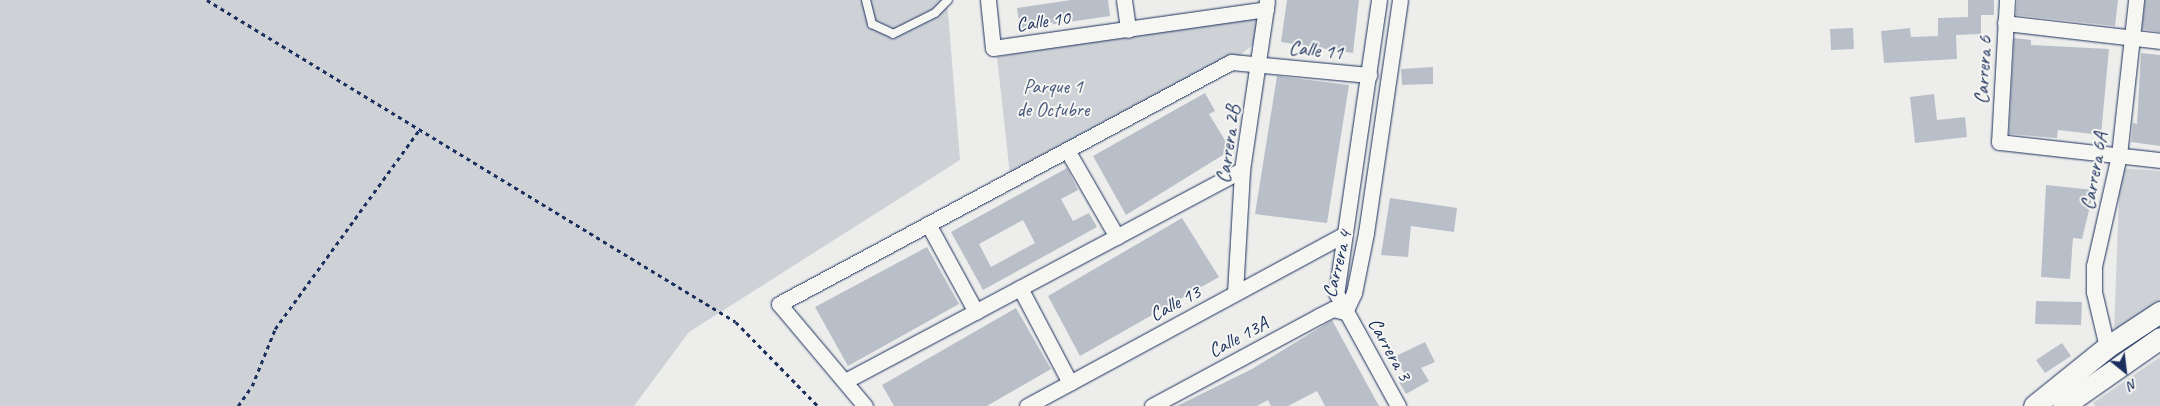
<!DOCTYPE html>
<html>
<head>
<meta charset="utf-8">
<style>
  body { margin:0 }
  #map { position:relative; width:2160px; height:406px; overflow:hidden; background:#edeeec; font-family:Caveat,sans-serif }
  div>[style] { position:absolute }
  [style*='--x'] { left:calc(var(--x)*1px); top:calc(var(--y)*1px); width:calc(var(--w)*1px); rotate:calc(var(--a)*1deg) }
  .green>* { inset:0; background:#ced2d7 }
  .building>* { inset:0; background:#b9bfc8 }
  .path>* { height:2.5px; margin-top:-1.25px; transform-origin:0; background:repeating-linear-gradient(90deg,#1b2f5e 0 4px,transparent 0 8px) }
  .roads { filter:drop-shadow(0 0 1px #1b2f5e) drop-shadow(0 0 1px #1b2f5e) }
  .lane>* { height:8px; margin:-4px; padding:0 4px; transform-origin:4px; border-radius:4px; background:#f6f6f2 }
  .street>* { height:15px; margin:-7.5px; padding:0 7.5px; transform-origin:7.5px; border-radius:7.5px; background:#f6f6f2 }
  .secondary>* { height:21px; margin:-10.5px; padding:0 10.5px; transform-origin:10.5px; border-radius:10.5px; background:#f6f6f2 }
  span { translate:-50% -50%; white-space:nowrap; text-align:center; line-height:1.15; -webkit-text-stroke:4px #f6f6f2; paint-order:stroke }
  .street-label { font-size:20px; color:#1b2f5e }
  .park-label { font-size:20px; color:#48587c }
  .north { position:absolute; left:2100px; top:346px; width:50px; height:50px; -webkit-text-stroke:4px #f6f6f2; paint-order:stroke; rotate:151deg; font-size:14px; font-weight:700; line-height:20px; text-align:center; color:#1b2f5e }
  .north::after { content:''; display:block; margin:auto; width:18px; height:22px; background:#1b2f5e; clip-path:polygon(50% 0,100% 100%,50% 72%,0 100%) }
</style>
</head>
<body>
<div id="map">
  <div class="green">
    <div style="clip-path:polygon(0 0,947px 0,960px 160px,689px 332px,634px 406px,0 406px)"></div>
    <div style="clip-path:polygon(1266px 9px,1262px 38px,1231px 62px,1010px 175px,997px 57px)"></div>
    <div style="clip-path:polygon(2120px 168px,2160px 171px,2160px 303px,2114px 332px)"></div>
    <div style="clip-path:polygon(2160px 357px,2160px 406px,2095px 406px,2093px 403px)"></div>
  </div>
  <div class="building">
    <div style="clip-path:polygon(1071px 0,1108px 0,1110px 16px,1020px 29px,1017px 8px)"></div>
    <div style="clip-path:polygon(1287px 0,1359px 0,1353px 53px,1281px 42px)"></div>
    <div style="clip-path:polygon(1968px 0,1994px 0,1994px 15px,1981px 15px,1981px 34px,1956px 35px,1957px 59px,1884px 63px,1881px 31px,1910px 28px,1911px 37px,1938px 36px,1938px 18px,1968px 17px)"></div>
    <div style="clip-path:polygon(2017px 0,2118px 0,2115px 26px,2016px 15px)"></div>
    <div style="clip-path:polygon(2145px 0,2160px 0,2160px 32px,2142px 29px)"></div>
    <div style="clip-path:polygon(1853px 28px,1854px 49px,1831px 50px,1830px 29px)"></div>
    <div style="clip-path:polygon(2014px 38px,2031px 40px,2031px 45px,2109px 49px,2101px 135px,2058px 130px,2057px 138px,2009px 134px)"></div>
    <div style="clip-path:polygon(2141px 53px,2160px 55px,2160px 146px,2131px 142px,2133px 123px,2137px 124px)"></div>
    <div style="clip-path:polygon(1433px 67px,1433px 84px,1402px 85px,1401px 69px)"></div>
    <div style="clip-path:polygon(1277px 76px,1349px 85px,1327px 223px,1255px 214px)"></div>
    <div style="clip-path:polygon(1205px 93px,1215px 111px,1209px 114px,1231px 150px,1126px 215px,1093px 156px)"></div>
    <div style="clip-path:polygon(1934px 94px,1937px 120px,1965px 117px,1967px 137px,1915px 143px,1910px 97px)"></div>
    <div style="clip-path:polygon(evenodd,1067px 168px,1078px 190px,1061px 199px,1073px 221px,1089px 213px,1097px 227px,983px 290px,951px 232px,1067px 168px,1023px 220px,1035px 243px,991px 267px,979px 244px,1023px 220px)"></div>
    <div style="clip-path:polygon(2046px 185px,2094px 190px,2082px 239px,2073px 238px,2070px 279px,2041px 277px)"></div>
    <div style="clip-path:polygon(1390px 198px,1457px 208px,1454px 232px,1411px 226px,1408px 257px,1381px 255px)"></div>
    <div style="clip-path:polygon(1182px 218px,1219px 277px,1080px 356px,1048px 296px)"></div>
    <div style="clip-path:polygon(927px 247px,959px 304px,848px 366px,815px 307px)"></div>
    <div style="clip-path:polygon(2036px 301px,2082px 302px,2081px 325px,2035px 324px)"></div>
    <div style="clip-path:polygon(1016px 308px,1051px 369px,987px 406px,894px 406px,882px 385px)"></div>
    <div style="clip-path:polygon(1332px 320px,1379px 406px,1325px 406px,1317px 391px,1288px 406px,1271px 406px,1268px 400px,1257px 406px,1177px 406px,1252px 369px)"></div>
    <div style="clip-path:polygon(1425px 342px,1435px 362px,1421px 368px,1429px 381px,1406px 394px,1399px 382px,1406px 378px,1396px 356px)"></div>
    <div style="clip-path:polygon(2062px 343px,2071px 356px,2045px 373px,2036px 360px)"></div>
  </div>
  <div class="path">
    <div style="--x:207;--y:0;--w:619;--a:31.33"></div>
    <div style="--x:736;--y:322;--w:117;--a:45.7"></div>
    <div style="--x:238;--y:406;--w:24;--a:-55"></div>
    <div style="--x:252;--y:386;--w:61;--a:-68"></div>
    <div style="--x:275;--y:329;--w:246;--a:-54.1"></div>
  </div>
  <div class="roads">
    <div class="lane">
      <div style="--x:866;--y:0;--w:25;--a:76"></div>
      <div style="--x:872;--y:24;--w:23;--a:25"></div>
      <div style="--x:893;--y:34;--w:47;--a:-26.6"></div>
      <div style="--x:935;--y:13;--w:18;--a:-45"></div>
    </div>
    <div class="street">
      <div style="--x:988;--y:0;--w:48;--a:84.1"></div>
      <div style="--x:993;--y:48;--w:276;--a:-8.1"></div>
      <div style="--x:1124;--y:0;--w:30;--a:82"></div>
      <div style="--x:1379;--y:0;--w:296;--a:98.3"></div>
      <div style="--x:1336;--y:293;--w:129;--a:61.2"></div>
      <div style="--x:2007;--y:0;--w:142;--a:93.2"></div>
      <div style="--x:1999;--y:142;--w:162;--a:6.4"></div>
      <div style="--x:2005;--y:23;--w:156;--a:6.6"></div>
      <div style="--x:1067;--y:150;--w:100;--a:60.1"></div>
      <div style="--x:928;--y:224;--w:100;--a:61.4"></div>
      <div style="--x:1020;--y:288;--w:107;--a:62.2"></div>
      <div style="--x:1235;--y:293;--w:123;--a:-86.7"></div>
      <div style="--x:1242;--y:170;--w:171;--a:-81.6"></div>
      <div style="--x:1345;--y:312;--w:21;--a:-65"></div>
      <div style="--x:1354;--y:293;--w:61;--a:-78.7"></div>
      <div style="--x:1366;--y:233;--w:235;--a:-81.7"></div>
      <div style="--x:2107;--y:347;--w:57;--a:-103.3"></div>
      <div style="--x:2094;--y:292;--w:26;--a:-90"></div>
      <div style="--x:2094;--y:266;--w:114;--a:-77.3"></div>
      <div style="--x:2119;--y:155;--w:156;--a:-83.7"></div>
      <div style="--x:845;--y:381;--w:450;--a:-28"></div>
      <div style="--x:865;--y:406;--w:133;--a:-130.1"></div>
      <div style="--x:779;--y:304;--w:513;--a:-28.16"></div>
      <div style="--x:1231;--y:62;--w:139;--a:5.4"></div>
      <div style="--x:1027;--y:406;--w:357;--a:-28.4"></div>
      <div style="--x:1152;--y:406;--w:190;--a:-28.3"></div>
      <div style="--x:1319;--y:316;--w:16;--a:-27"></div>
      <div style="--x:1333;--y:309;--w:12;--a:14"></div>
    </div>
    <div class="secondary">
      <div style="--x:2034;--y:406;--w:94;--a:-38.9"></div>
      <div style="--x:2107;--y:347;--w:64;--a:-33.4"></div>
      <div style="--x:2063;--y:406;--w:118;--a:-35"></div>
    </div>
  </div>
  <div class="street-label">
    <span style="left:1043px;top:21px;rotate:-8deg">Calle 10</span>
    <span style="left:1316px;top:50px;rotate:6deg">Calle 11</span>
    <span style="left:1983px;top:70px;rotate:-87deg">Carrera 6</span>
    <span style="left:1228px;top:144px;rotate:-82deg">Carrera 2B</span>
    <span style="left:2094px;top:171px;rotate:-80deg">Carrera 6A</span>
    <span style="left:1337px;top:264px;rotate:-76deg">Carrera 4</span>
    <span style="left:1175px;top:303px;rotate:-28deg">Calle 13</span>
    <span style="left:1238px;top:337px;rotate:-28deg">Calle 13A</span>
    <span style="left:1390px;top:349px;rotate:61deg">Carrera 3</span>
  </div>
  <div class="park-label">
    <span style="left:1053px;top:98px">Parque 1<br>de Octubre</span>
  </div>
  <div class="north">N</div>
</div>
</body>
</html>
